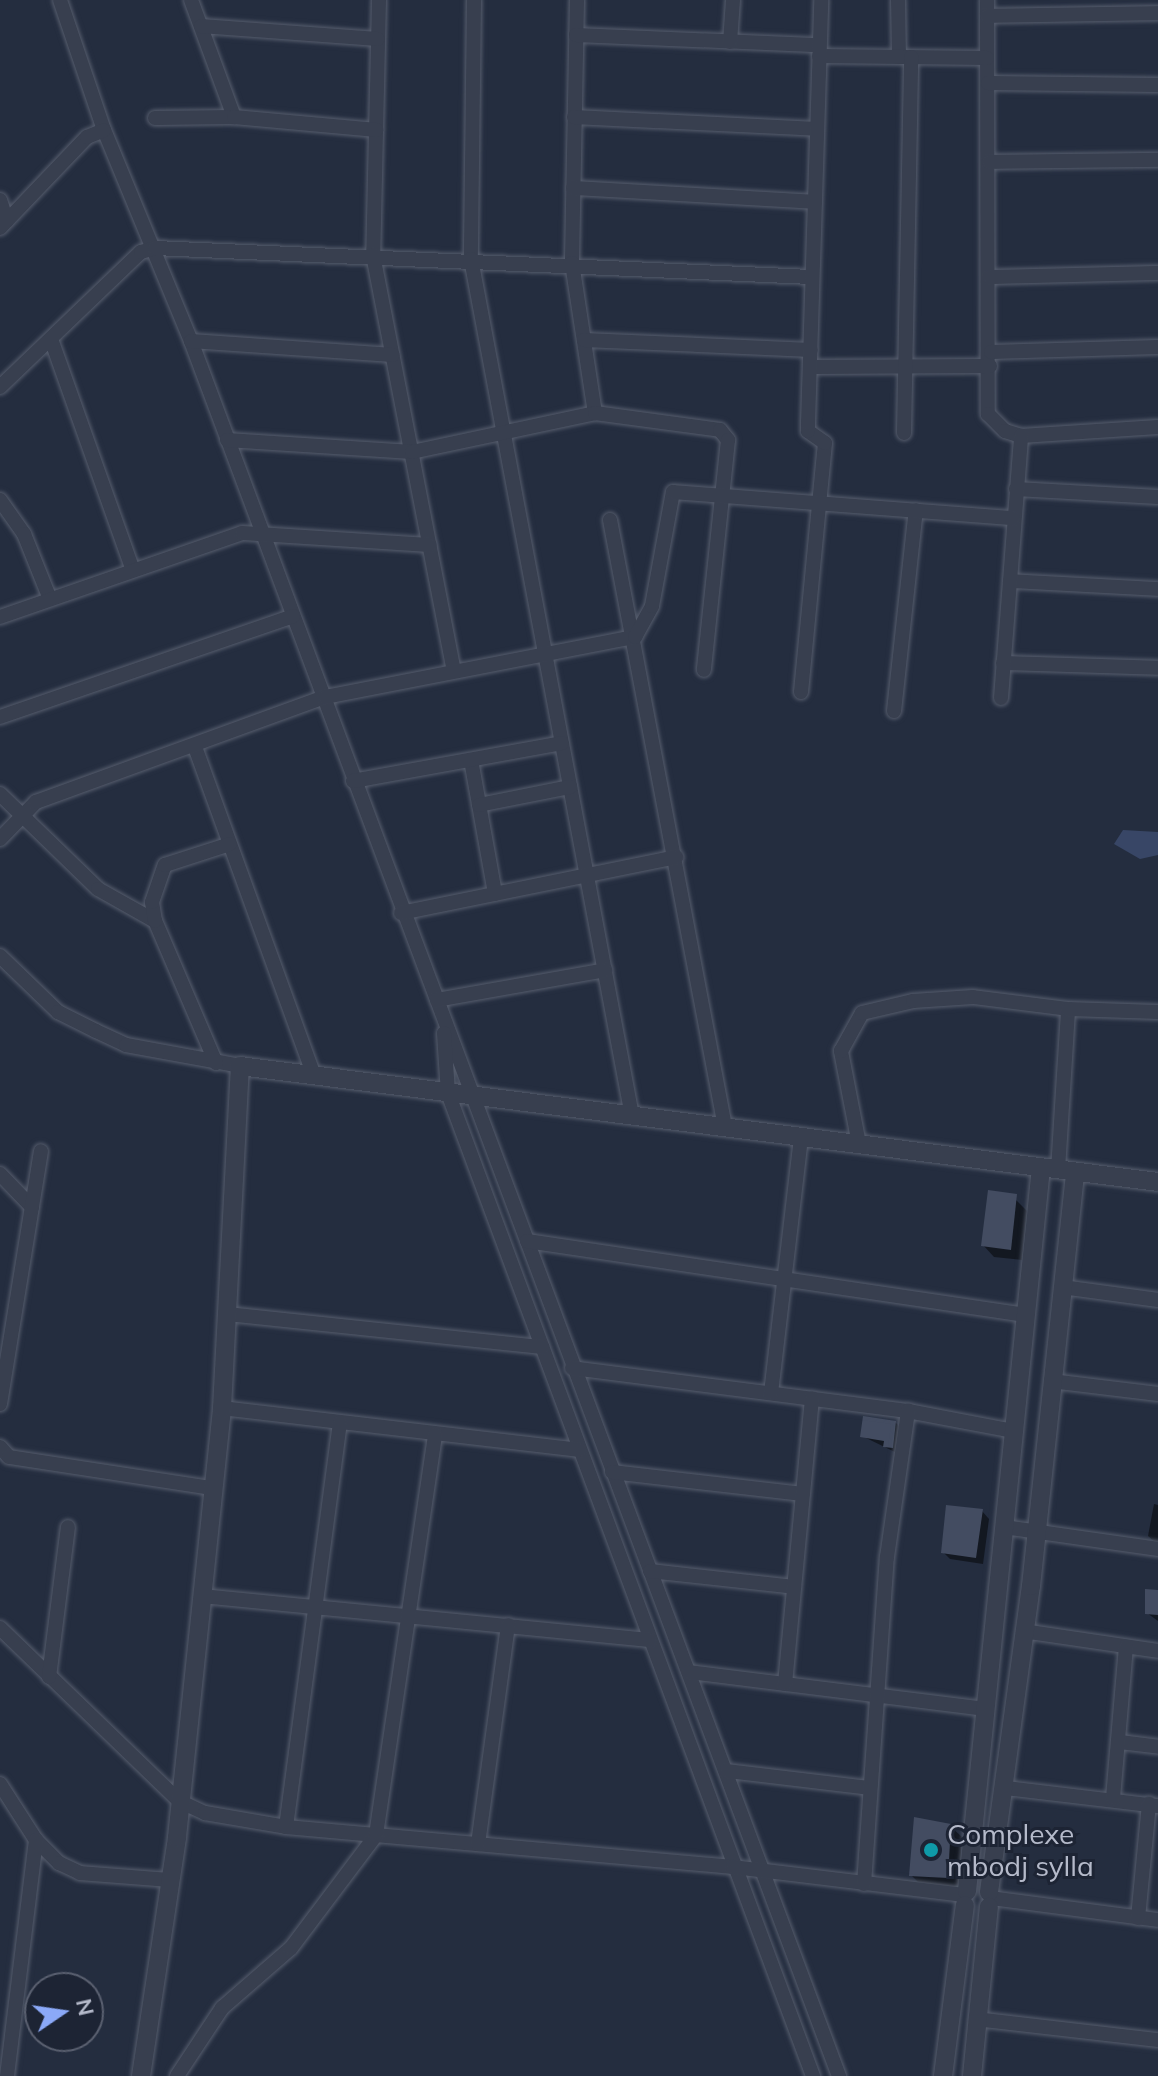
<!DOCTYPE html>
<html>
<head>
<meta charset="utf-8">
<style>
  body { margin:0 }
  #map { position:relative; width:1158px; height:2076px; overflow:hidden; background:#242d3f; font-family:Mulish,sans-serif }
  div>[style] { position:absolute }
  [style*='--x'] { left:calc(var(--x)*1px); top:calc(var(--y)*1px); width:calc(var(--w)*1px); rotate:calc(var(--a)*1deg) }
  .water>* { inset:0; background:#384666 }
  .shadow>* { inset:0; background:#0007 }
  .building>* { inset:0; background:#434c61 }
  .roads { filter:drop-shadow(0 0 2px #565d6d) drop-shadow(0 0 2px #565d6d) }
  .minor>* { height:14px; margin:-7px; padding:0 7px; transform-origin:7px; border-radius:7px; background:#383f4f }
  .tertiary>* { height:18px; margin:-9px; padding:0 9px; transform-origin:9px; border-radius:9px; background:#383f4f }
  .dots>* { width:22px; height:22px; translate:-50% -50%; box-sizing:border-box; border:4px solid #1d2434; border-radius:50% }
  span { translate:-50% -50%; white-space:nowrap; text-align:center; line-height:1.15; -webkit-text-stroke:6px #1d2434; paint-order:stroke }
  .poi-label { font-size:28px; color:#b5baca }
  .left { translate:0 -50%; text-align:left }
  .north { position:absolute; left:24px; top:1972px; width:80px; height:80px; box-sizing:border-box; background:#1d2434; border:2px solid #5a6070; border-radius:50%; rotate:77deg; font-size:22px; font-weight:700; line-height:32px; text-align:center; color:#b5baca }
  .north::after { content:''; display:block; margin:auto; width:28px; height:36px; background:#8ba9f8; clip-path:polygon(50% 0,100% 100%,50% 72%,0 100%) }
</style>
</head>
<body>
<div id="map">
  <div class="water">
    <div style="clip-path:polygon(1123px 830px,1158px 832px,1158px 855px,1140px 859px,1114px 844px)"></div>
  </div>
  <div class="shadow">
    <div style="clip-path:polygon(1015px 1199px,1027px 1211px,1022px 1260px,994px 1257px,983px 1245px)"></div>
    <div style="clip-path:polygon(896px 1423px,903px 1430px,899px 1454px,862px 1436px)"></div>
    <div style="clip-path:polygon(1154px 1504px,1158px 1505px,1158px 1545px,1148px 1536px)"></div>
    <div style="clip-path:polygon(982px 1511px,989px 1519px,983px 1564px,950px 1559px,943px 1552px)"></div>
    <div style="clip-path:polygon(1158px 1592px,1158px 1621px,1147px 1613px)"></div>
    <div style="clip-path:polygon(950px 1826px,962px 1837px,959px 1888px,923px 1887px,911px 1875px)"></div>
  </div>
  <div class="building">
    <div style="clip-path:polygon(988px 1190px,1017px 1194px,1011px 1250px,981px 1246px)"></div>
    <div style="clip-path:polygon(863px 1416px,896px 1421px,893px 1448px,883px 1447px,884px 1441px,860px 1437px)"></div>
    <div style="clip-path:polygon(946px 1505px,983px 1509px,976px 1558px,941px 1553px)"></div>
    <div style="clip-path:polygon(1145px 1589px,1158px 1590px,1158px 1615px,1145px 1614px)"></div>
    <div style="clip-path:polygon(914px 1817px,951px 1824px,948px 1878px,909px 1876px)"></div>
  </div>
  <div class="roads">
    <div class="minor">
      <div style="--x:60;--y:0;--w:137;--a:71.3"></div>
      <div style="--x:104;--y:130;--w:228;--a:67.6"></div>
      <div style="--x:191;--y:341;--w:1852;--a:69.52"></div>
      <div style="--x:191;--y:0;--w:125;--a:69.8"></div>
      <div style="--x:379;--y:0;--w:255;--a:91.3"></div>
      <div style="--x:373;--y:255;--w:423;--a:79"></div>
      <div style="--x:474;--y:0;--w:259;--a:90.7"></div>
      <div style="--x:471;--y:259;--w:872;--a:79.36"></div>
      <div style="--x:577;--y:0;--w:263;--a:91.1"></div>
      <div style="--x:572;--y:263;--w:152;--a:81.3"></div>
      <div style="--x:898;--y:0;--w:57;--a:89"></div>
      <div style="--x:987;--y:0;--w:414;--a:89.9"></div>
      <div style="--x:988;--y:414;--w:24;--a:45"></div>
      <div style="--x:1005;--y:431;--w:17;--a:17"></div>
      <div style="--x:1021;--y:436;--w:137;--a:-3.8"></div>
      <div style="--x:987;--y:16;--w:171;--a:-1"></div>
      <div style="--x:201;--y:26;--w:177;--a:4.2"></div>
      <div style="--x:576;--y:35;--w:243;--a:2.4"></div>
      <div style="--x:730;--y:42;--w:42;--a:-85.9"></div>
      <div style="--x:819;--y:56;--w:168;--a:0.7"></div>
      <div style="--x:988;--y:83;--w:170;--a:0.7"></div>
      <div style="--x:574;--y:117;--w:243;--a:2.8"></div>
      <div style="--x:155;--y:118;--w:79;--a:-0.7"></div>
      <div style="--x:234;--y:117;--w:143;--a:5.2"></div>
      <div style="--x:989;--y:162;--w:169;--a:-0.7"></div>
      <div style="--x:573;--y:188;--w:242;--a:3.3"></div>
      <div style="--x:0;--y:200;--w:22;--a:72"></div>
      <div style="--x:0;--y:228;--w:126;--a:-46.3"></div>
      <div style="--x:87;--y:137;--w:18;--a:-22"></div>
      <div style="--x:990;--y:277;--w:168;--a:-1.4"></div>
      <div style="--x:51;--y:339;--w:245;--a:70.5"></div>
      <div style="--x:584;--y:340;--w:227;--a:2.5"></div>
      <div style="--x:191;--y:341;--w:202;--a:4"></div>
      <div style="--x:991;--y:352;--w:167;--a:-1.7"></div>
      <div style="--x:810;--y:367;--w:180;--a:-0.3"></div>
      <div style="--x:0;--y:387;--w:195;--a:-43.8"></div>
      <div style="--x:141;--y:252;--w:15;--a:-16"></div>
      <div style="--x:155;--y:248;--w:658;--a:2.53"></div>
      <div style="--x:904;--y:433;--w:376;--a:-88.9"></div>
      <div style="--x:227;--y:440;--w:185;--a:3.7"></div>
      <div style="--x:412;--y:452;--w:187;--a:-12"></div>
      <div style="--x:595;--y:413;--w:126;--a:7.7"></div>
      <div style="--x:720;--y:430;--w:13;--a:51"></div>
      <div style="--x:728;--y:440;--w:231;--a:96"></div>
      <div style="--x:1016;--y:489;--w:142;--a:3.2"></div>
      <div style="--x:0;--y:500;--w:42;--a:54.8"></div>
      <div style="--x:24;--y:534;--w:70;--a:68.2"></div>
      <div style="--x:610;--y:520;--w:618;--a:79.27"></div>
      <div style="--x:1010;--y:581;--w:148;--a:3.1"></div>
      <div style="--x:0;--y:617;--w:256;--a:-19.1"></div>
      <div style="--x:242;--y:533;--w:188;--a:3.7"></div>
      <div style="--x:1003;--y:663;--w:155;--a:1.8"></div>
      <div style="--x:801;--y:692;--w:250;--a:-84.5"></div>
      <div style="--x:825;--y:443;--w:21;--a:-145"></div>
      <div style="--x:808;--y:431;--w:8;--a:-90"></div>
      <div style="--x:808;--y:423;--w:423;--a:-88.2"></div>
      <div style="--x:1001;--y:698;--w:263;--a:-85.6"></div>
      <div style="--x:894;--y:711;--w:202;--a:-83.8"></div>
      <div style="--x:0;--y:717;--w:310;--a:-19"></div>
      <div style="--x:195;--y:747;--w:349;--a:70.1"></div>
      <div style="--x:471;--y:760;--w:136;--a:79.8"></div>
      <div style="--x:353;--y:781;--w:212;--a:-10.3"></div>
      <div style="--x:0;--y:794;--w:136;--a:44.1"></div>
      <div style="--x:98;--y:889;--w:65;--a:29.3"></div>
      <div style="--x:479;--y:805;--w:93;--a:-11.2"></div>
      <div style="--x:0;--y:839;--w:52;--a:-45.8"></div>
      <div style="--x:36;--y:802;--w:307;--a:-20"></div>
      <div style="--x:325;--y:697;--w:316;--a:-11"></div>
      <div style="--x:635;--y:637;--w:35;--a:-61"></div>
      <div style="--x:652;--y:606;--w:116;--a:-79.6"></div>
      <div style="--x:673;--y:492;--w:341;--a:4.4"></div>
      <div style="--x:401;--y:913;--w:281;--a:-11.5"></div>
      <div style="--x:0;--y:956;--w:81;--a:44"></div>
      <div style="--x:58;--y:1012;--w:42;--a:26.6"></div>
      <div style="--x:96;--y:1031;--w:33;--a:25"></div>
      <div style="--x:126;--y:1045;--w:116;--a:10.4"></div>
      <div style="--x:437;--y:1000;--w:171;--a:-10.1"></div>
      <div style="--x:444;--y:1033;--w:60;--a:86.2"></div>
      <div style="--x:448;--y:1093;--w:1049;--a:69.63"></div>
      <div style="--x:216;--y:1063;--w:155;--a:-113.2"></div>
      <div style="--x:155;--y:921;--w:19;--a:-99"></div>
      <div style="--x:152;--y:902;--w:39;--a:-71"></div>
      <div style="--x:165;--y:865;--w:68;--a:-17.9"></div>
      <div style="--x:859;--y:1144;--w:95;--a:-101"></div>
      <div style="--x:841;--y:1051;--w:43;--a:-61.1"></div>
      <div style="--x:862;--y:1013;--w:52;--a:-13.2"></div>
      <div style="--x:913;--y:1001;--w:60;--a:-3.8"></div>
      <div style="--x:973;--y:997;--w:96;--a:7.2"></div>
      <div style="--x:1058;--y:1170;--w:161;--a:-86.4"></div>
      <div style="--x:1068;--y:1009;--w:90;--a:1.9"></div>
      <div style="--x:0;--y:1174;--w:46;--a:45.9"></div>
      <div style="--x:527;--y:1241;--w:504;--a:8.44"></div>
      <div style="--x:1062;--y:1287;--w:97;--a:7.7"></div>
      <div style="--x:227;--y:1314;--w:317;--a:6"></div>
      <div style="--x:572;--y:1368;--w:339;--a:7.3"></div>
      <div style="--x:908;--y:1411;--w:108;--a:10.7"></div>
      <div style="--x:1051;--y:1381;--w:108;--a:6.9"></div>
      <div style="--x:771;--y:1393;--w:258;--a:-83.3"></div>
      <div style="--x:0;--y:1404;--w:256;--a:-80.8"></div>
      <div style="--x:222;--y:1408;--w:360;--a:6.7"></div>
      <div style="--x:0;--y:1447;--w:13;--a:48"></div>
      <div style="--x:9;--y:1457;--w:205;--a:8.7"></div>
      <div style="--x:612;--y:1472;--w:192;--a:6.6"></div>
      <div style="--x:1004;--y:1527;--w:156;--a:8.1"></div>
      <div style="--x:650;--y:1571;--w:145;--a:6.3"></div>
      <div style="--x:201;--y:1596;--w:451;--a:5.6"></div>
      <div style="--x:0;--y:1628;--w:249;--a:44"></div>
      <div style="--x:179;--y:1801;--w:29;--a:25"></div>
      <div style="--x:205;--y:1813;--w:82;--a:9.8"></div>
      <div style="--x:286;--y:1827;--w:449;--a:5.1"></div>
      <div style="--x:733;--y:1867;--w:234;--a:6.9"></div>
      <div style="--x:1023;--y:1631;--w:136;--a:8.4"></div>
      <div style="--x:689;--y:1672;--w:298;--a:7.1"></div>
      <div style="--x:49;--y:1677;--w:151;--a:-82.8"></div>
      <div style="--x:785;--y:1684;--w:287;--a:-84.6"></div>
      <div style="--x:1120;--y:1742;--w:38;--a:7"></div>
      <div style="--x:727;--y:1771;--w:144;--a:6.8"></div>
      <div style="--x:0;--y:1784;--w:67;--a:57.3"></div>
      <div style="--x:36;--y:1840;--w:33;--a:45"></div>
      <div style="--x:59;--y:1863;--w:23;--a:25"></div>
      <div style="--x:80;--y:1873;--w:89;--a:4.5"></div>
      <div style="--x:1006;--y:1788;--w:153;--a:6.8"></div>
      <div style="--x:1113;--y:1798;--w:152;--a:-85.1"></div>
      <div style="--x:286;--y:1827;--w:408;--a:-82.4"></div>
      <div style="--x:478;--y:1844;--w:221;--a:-82.2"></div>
      <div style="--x:864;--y:1884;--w:328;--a:-86"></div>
      <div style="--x:887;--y:1557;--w:148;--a:-81.8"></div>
      <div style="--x:991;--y:1898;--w:168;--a:7.5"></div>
      <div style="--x:1138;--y:1918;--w:115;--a:-84.5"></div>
      <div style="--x:976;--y:2019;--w:183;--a:6.6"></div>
      <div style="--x:7;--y:2076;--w:238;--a:-83"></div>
      <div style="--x:177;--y:2076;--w:82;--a:-56.5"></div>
      <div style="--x:222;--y:2008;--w:91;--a:-41"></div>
      <div style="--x:291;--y:1948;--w:141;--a:-53"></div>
      <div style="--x:376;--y:1835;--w:405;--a:-81.6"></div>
    </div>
    <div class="tertiary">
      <div style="--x:967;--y:1891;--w:727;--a:-84.16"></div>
      <div style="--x:989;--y:1892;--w:309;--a:-82.2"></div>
      <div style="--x:1031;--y:1586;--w:416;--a:-83.9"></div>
      <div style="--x:141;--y:2076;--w:242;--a:-81.4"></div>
      <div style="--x:177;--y:1837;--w:431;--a:-84"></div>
      <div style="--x:222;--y:1408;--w:342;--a:-87"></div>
      <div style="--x:240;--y:1066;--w:925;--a:7.2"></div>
      <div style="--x:943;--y:2076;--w:172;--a:-82.7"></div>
      <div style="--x:972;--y:2076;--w:170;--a:-84.3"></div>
    </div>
  </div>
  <div class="dots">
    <div style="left:931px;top:1850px;background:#0f9aa8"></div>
  </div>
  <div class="poi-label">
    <span class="left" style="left:947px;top:1850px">Complexe<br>mbodj sylla</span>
  </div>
  <div class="north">N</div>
</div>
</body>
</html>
